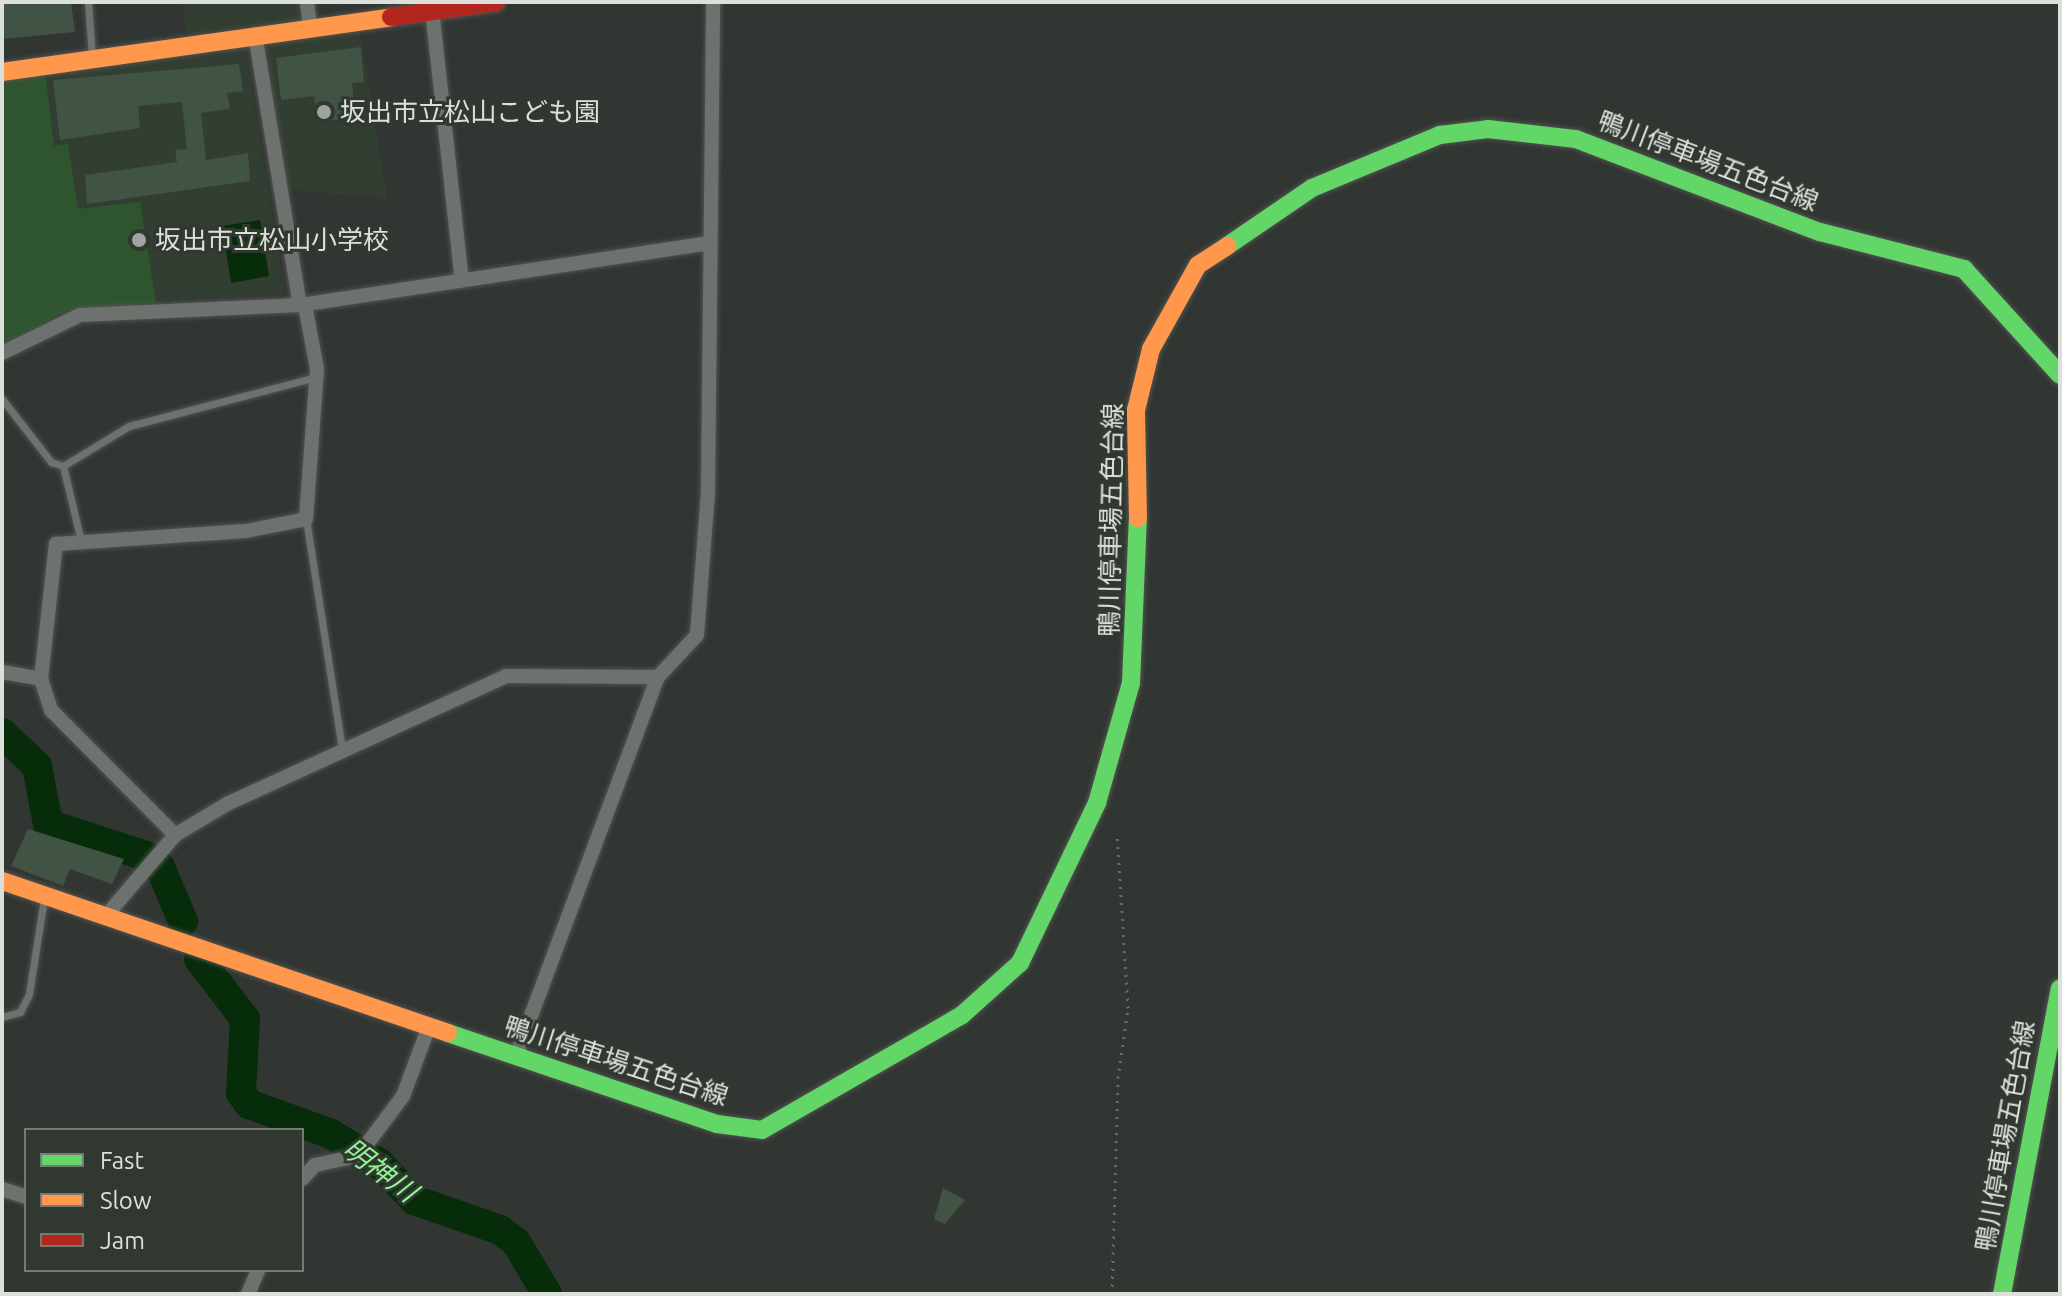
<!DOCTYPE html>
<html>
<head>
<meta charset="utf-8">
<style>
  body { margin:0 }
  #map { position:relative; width:2062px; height:1296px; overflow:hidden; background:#323632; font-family:Ubuntu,"Noto Sans JP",sans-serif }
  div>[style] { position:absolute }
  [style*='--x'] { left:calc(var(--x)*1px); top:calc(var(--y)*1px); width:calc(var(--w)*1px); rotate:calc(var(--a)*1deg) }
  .built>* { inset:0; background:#323e32 }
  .green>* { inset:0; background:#2f552f }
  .water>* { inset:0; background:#062c0a }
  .river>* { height:30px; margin:-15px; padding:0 15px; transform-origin:15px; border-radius:15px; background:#062c0a }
  .building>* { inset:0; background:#415345 }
  .path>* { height:3px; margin-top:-1.5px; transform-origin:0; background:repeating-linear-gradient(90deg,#6a6c6a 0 2px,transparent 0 8px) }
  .roads { filter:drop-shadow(0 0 2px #515451) drop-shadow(0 0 2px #515451) }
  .lane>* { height:7px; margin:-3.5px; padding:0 3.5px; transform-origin:3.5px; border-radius:3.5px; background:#6e726e }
  .street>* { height:14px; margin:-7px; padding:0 7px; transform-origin:7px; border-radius:7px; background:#6e726e }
  .fast>* { height:18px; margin:-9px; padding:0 9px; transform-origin:9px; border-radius:9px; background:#63d668 }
  .slow>* { height:18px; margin:-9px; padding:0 9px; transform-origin:9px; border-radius:9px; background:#ff974d }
  .jam>* { height:18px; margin:-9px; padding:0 9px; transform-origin:9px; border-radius:9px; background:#b3261e }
  .dots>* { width:22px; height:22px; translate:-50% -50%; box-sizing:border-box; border:4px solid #303830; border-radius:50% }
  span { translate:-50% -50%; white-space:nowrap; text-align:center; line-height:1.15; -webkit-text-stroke:6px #303830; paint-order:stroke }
  .poi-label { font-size:26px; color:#dbe0db }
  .left { translate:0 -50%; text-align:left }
  .street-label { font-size:26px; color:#dbe0db }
  .water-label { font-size:28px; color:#90f292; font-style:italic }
  .frame { position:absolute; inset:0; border:4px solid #dbe0db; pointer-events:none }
  .legend { position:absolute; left:24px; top:1128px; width:280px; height:144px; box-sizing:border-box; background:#303830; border:2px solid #747b74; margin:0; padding:10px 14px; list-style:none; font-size:24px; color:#dbe0db }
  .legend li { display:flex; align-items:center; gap:16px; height:40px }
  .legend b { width:40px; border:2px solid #747b74 }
</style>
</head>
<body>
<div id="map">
  <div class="built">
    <div style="clip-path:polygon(182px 2px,298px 2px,302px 35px,359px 29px,387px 198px,286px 190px,264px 23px,186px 34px)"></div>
    <div style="clip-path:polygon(245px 47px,285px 294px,91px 304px,2px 346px,2px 80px)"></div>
  </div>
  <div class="green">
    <div style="clip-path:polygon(45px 71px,54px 146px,68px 144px,78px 209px,140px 202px,156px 303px,66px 311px,2px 346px,2px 80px)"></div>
  </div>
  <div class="water">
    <div style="clip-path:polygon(260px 220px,269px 276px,231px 283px,222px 226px)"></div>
  </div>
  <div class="river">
    <div style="--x:2;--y:733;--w:48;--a:43.3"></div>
    <div style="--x:37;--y:766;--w:59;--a:79.3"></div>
    <div style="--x:48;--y:824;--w:103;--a:18.1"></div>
    <div style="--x:146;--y:856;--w:18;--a:38"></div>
    <div style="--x:160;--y:867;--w:59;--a:66.9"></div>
    <div style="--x:199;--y:959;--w:76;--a:52.5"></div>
    <div style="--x:245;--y:1019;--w:74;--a:93.1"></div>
    <div style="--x:241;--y:1093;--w:14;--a:54"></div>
    <div style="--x:249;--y:1104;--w:87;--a:20.1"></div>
    <div style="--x:331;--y:1134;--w:56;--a:31.1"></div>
    <div style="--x:379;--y:1163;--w:51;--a:46.6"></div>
    <div style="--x:414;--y:1200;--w:91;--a:19.2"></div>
    <div style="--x:500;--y:1230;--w:20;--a:37"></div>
    <div style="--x:516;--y:1242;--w:61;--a:59.2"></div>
  </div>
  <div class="building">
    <div style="clip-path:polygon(2px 2px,71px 2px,75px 32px,2px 39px)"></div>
    <div style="clip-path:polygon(361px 47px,364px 82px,352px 83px,356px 118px,317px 122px,314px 96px,281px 100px,276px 58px)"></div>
    <div style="clip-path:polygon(239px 64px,243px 91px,227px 93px,230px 109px,201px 113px,206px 160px,248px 153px,250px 181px,87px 204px,85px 175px,177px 162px,175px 150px,187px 149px,182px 102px,138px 106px,140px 128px,60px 140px,53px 80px)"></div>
    <div style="clip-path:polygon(28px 829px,124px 859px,112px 884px,70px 869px,63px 886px,11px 866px)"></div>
    <div style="clip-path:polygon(943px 1188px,965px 1200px,945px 1224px,934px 1219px)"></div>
  </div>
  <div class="path">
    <div style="--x:1112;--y:1294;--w:216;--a:-88.4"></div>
    <div style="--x:1118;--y:1078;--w:71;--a:-81.9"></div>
    <div style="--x:1128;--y:1008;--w:173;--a:-93.6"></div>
  </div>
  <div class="roads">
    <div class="lane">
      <div style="--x:88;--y:2;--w:54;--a:85.8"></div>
      <div style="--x:2;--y:399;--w:80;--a:52.1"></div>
      <div style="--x:51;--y:462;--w:13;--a:18"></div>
      <div style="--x:63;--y:466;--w:77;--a:-31.2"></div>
      <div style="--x:129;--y:426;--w:193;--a:-14.7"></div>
      <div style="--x:63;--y:466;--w:77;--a:76.5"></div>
      <div style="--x:306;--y:519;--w:234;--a:81.1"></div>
      <div style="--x:2;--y:1017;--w:19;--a:-16"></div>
      <div style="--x:20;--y:1012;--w:20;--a:-63"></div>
      <div style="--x:29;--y:994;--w:97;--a:-81.1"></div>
    </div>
    <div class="street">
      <div style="--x:307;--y:2;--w:25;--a:83"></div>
      <div style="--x:432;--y:10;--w:272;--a:83.7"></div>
      <div style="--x:255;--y:34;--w:275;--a:80.6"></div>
      <div style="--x:2;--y:353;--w:87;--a:-26"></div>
      <div style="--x:80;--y:315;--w:220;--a:-2.6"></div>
      <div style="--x:300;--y:305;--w:414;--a:-8.6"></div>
      <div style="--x:2;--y:672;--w:40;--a:10"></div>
      <div style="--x:41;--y:679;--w:136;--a:-83.7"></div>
      <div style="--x:56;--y:544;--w:190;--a:-3.9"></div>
      <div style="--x:246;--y:531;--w:61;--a:-11.3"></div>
      <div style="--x:306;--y:519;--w:150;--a:-85.8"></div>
      <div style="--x:317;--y:369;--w:65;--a:-100.6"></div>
      <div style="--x:41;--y:679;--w:33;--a:72"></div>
      <div style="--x:51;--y:710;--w:176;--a:45.2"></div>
      <div style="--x:105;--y:917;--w:108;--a:-49.5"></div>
      <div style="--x:175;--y:835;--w:63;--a:-30.7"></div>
      <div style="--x:229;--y:803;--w:305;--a:-24.6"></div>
      <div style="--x:506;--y:676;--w:152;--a:0.4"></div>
      <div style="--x:658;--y:677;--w:57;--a:-47.1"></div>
      <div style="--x:697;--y:635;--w:144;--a:-85.6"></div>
      <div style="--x:708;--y:491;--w:489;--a:-89.4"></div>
      <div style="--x:516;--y:1056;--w:405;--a:-69.5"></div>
      <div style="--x:302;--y:1179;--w:19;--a:-47"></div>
      <div style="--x:315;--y:1165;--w:43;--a:-12.1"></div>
      <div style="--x:357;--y:1156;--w:16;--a:-50"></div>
      <div style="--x:367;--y:1144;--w:60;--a:-53.1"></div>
      <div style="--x:403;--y:1096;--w:75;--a:-69.6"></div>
      <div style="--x:2;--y:1189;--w:25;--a:18"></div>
      <div style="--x:248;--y:1294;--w:26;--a:-67"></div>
    </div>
    <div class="fast">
      <div style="--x:1227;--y:246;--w:103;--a:-34.3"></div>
      <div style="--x:1312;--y:188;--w:139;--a:-22.5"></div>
      <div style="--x:1440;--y:135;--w:48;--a:-7.1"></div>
      <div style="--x:1488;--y:129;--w:89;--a:6.5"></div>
      <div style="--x:1576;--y:139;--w:261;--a:20.9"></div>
      <div style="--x:1820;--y:232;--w:149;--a:14.4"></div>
      <div style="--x:1964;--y:269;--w:143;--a:47.8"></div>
      <div style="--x:448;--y:1033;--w:284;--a:18.7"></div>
      <div style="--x:717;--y:1124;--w:45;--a:7.6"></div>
      <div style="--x:762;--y:1130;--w:231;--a:-29.9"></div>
      <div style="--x:962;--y:1015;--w:78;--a:-41.9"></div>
      <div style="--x:1020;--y:963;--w:178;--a:-64.3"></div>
      <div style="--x:1097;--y:803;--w:125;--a:-74.2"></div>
      <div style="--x:1131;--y:683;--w:165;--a:-87.6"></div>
      <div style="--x:2002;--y:1294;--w:311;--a:-79.3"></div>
    </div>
    <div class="slow">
      <div style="--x:2;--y:72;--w:393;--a:-8"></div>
      <div style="--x:1138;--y:518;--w:108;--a:-91.1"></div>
      <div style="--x:1136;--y:410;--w:63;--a:-76.2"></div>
      <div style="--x:1151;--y:349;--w:96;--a:-60.8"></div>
      <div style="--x:1198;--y:265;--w:35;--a:-33"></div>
      <div style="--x:2;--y:881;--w:471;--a:18.8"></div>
    </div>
    <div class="jam">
      <div style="--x:391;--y:17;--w:106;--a:-8.1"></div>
    </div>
  </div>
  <div class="dots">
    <div style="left:324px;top:112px;background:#a0a4a0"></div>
    <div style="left:139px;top:240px;background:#a0a4a0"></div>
  </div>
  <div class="poi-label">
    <span class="left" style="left:340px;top:112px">坂出市立松山こども園</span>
    <span class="left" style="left:155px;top:240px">坂出市立松山小学校</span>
  </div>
  <div class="street-label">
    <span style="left:1708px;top:161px;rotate:21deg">鴨川停車場五色台線</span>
    <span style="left:1111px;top:520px;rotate:-89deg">鴨川停車場五色台線</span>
    <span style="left:616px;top:1061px;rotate:18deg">鴨川停車場五色台線</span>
    <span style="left:2005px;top:1136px;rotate:-80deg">鴨川停車場五色台線</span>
  </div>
  <div class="water-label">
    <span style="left:380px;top:1170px;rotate:37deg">明神川</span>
  </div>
  <div class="frame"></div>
  <ul class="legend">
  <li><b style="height:10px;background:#63d668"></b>Fast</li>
  <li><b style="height:10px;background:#ff974d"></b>Slow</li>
  <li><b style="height:10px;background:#b3261e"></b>Jam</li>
  </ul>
</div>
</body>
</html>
